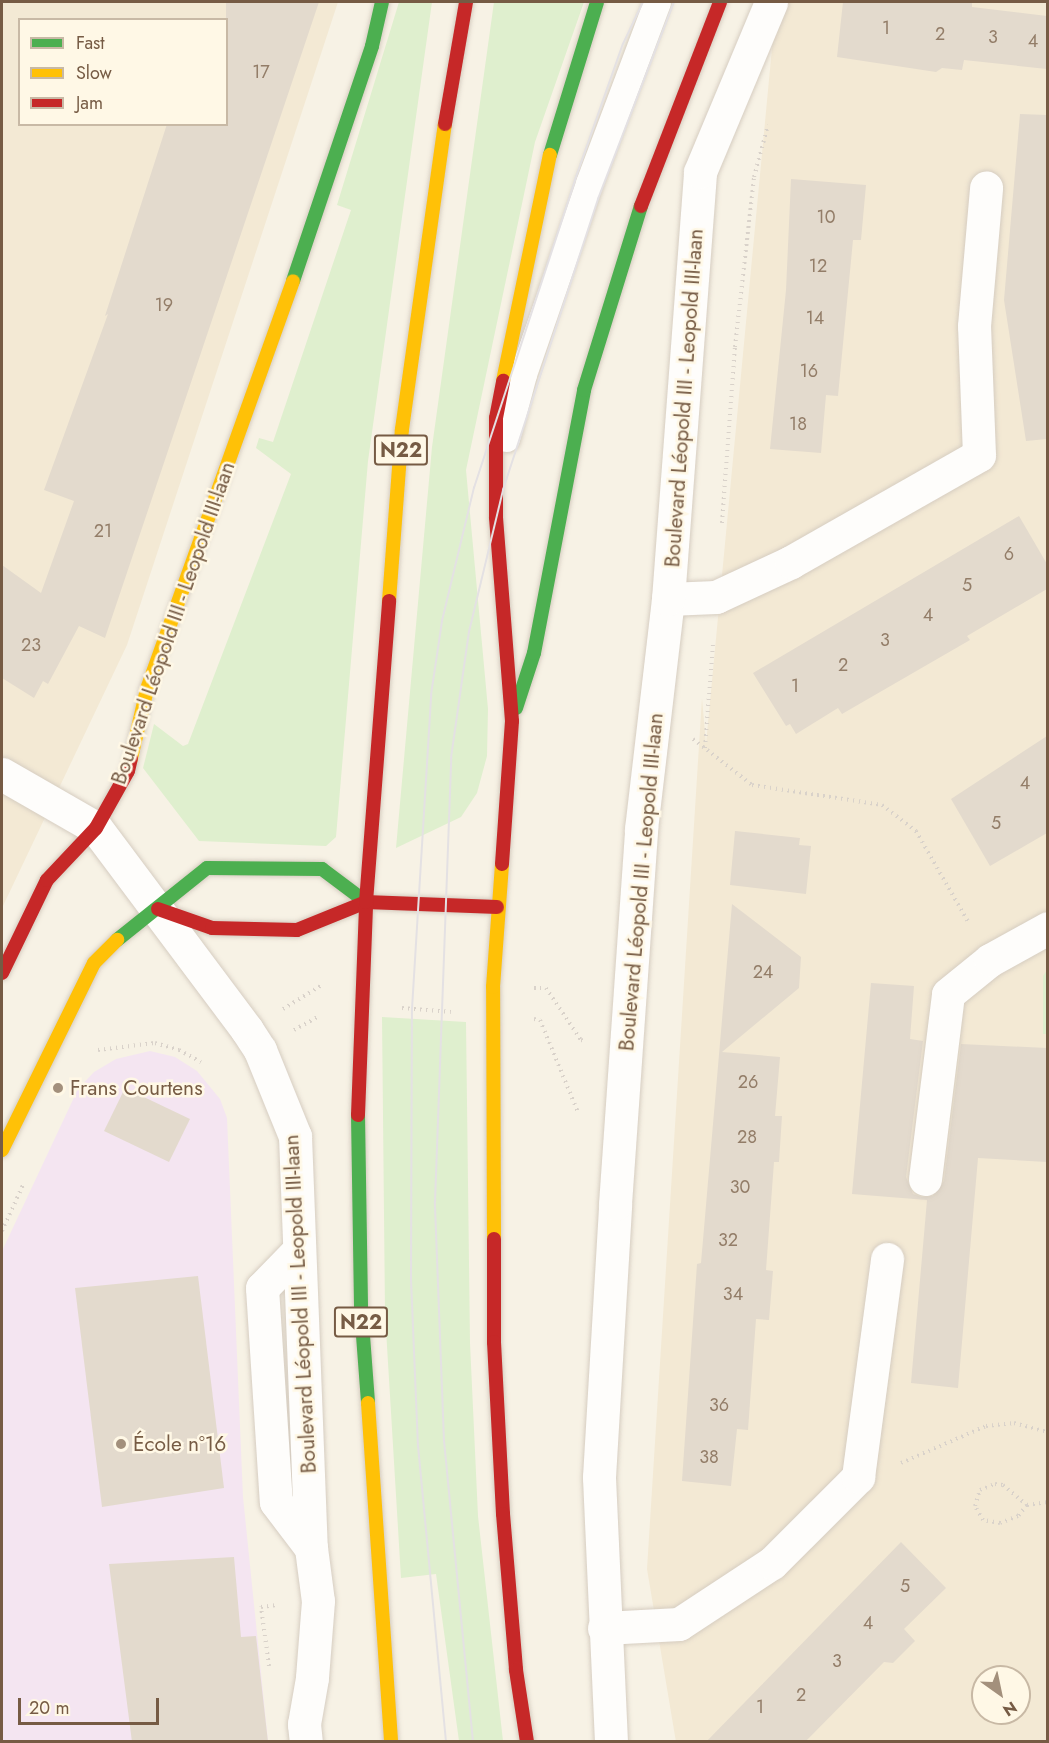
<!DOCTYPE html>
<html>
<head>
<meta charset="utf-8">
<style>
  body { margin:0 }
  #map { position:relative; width:1049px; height:1743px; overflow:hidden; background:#f7f2e5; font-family:Jost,sans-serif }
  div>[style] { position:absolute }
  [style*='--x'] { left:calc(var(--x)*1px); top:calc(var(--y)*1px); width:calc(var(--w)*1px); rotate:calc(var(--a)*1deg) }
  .residential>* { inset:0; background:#f3e9d4 }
  .education>* { inset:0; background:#f4e5f1 }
  .green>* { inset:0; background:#dfefce }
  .building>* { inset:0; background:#e3dacd }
  .path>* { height:4px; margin-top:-2px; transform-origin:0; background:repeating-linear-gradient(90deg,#d9d2ca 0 1.5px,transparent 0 6px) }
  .roads { filter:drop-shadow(0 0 2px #d6cdc1) drop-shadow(0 0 2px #d6cdc1) }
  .lane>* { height:27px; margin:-13.5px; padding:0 13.5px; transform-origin:13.5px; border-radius:13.5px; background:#fefdfb }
  .street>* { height:33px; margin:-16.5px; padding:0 16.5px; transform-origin:16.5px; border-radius:16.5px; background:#fefdfb }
  .fast>* { height:14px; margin:-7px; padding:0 7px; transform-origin:7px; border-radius:7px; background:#4caf50 }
  .slow>* { height:14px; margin:-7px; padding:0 7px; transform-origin:7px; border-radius:7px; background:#ffc107 }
  .jam>* { height:14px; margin:-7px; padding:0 7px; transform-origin:7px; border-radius:7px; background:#c62828 }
  .tram>* { height:1.5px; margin:-0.75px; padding:0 0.75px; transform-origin:0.75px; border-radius:0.75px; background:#e4e1e3 }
  .dots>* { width:16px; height:16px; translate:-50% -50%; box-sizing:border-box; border:3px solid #fff8e6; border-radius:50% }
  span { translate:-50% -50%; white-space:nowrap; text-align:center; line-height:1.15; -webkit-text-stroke:5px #fff8e6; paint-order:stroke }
  .number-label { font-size:18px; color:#937d68 }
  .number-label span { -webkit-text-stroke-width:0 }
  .shield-label span { padding:2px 4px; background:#fff8e6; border:2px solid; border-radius:4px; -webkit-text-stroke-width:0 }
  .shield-label { font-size:20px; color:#765b44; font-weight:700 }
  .street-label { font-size:21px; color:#765b44 }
  .poi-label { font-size:21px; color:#765b44 }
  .left { translate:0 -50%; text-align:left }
  .frame { position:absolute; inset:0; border:3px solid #765b44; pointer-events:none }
  .legend { position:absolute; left:18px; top:18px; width:210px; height:108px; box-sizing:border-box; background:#fff8e6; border:2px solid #c8b9a5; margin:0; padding:8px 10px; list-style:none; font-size:18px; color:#765b44 }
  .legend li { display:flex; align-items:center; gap:12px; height:30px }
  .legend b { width:30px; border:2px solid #c8b9a5 }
  .north { position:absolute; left:971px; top:1665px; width:60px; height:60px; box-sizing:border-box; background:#fff8e6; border:2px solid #c8b9a5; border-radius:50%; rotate:147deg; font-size:16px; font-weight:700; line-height:24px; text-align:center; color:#765b44 }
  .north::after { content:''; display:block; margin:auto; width:21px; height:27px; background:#a3907c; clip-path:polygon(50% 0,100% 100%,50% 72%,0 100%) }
  .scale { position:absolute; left:18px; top:1698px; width:141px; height:27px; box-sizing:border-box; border:3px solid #765b44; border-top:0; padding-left:8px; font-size:18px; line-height:21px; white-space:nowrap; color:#765b44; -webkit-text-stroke:4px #fff8e6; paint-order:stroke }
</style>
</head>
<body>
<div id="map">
  <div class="residential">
    <div style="clip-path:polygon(evenodd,2px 2px,338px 2px,127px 645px,2px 908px,2px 2px,20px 20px,226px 20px,226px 124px,20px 124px,20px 20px)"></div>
    <div style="clip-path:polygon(evenodd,785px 2px,1047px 2px,1047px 1741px,676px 1742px,647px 1569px,702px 698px,706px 744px,774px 27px,785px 2px,983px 1677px,1019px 1677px,1019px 1713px,983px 1713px,983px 1677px)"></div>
  </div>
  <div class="education">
    <div style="clip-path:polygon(150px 1051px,175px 1057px,197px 1071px,220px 1099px,227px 1118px,243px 1497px,268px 1741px,2px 1742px,2px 1251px,78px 1089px,94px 1072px,116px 1059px)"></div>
  </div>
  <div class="green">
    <div style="clip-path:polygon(399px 2px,432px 2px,368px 461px,336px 837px,326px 846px,199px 841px,143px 768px,154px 724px,183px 746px,188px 744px,291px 474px,256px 448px,259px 438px,273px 442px,351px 210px,337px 205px)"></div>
    <div style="clip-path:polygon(494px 2px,584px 2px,535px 142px,466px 470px,488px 709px,487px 756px,477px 793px,461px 817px,396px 848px,432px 447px)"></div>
    <div style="clip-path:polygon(1047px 970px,1047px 1034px,1043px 1034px,1043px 976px)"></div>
    <div style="clip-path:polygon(382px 1017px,466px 1022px,470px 1343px,478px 1516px,503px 1741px,459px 1741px,436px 1574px,401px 1578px,385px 1313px)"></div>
  </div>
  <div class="building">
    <div style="clip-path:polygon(226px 2px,319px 2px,105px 638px,79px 626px,48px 684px,43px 681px,34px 698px,2px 678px,2px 565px,41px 593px,74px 501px,44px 490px,108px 314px,105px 316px,167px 124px,226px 124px)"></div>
    <div style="clip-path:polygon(843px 2px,972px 2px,972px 7px,1047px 16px,1047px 69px,964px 60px,962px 70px,942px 68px,936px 72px,837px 57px)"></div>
    <div style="clip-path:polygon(1020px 114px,1047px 115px,1047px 439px,1026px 441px,1004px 300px)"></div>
    <div style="clip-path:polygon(791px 179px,866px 185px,861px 240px,853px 240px,838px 396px,826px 395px,821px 453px,770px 449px,786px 290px)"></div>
    <div style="clip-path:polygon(1019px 516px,1047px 564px,1047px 589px,967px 636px,970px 640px,842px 714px,838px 708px,796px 734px,790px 724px,786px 726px,753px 673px)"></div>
    <div style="clip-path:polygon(1047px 736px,1047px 833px,990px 866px,951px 799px)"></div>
    <div style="clip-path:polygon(735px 831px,800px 838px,799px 845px,811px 846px,806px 894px,730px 885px)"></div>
    <div style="clip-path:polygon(732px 904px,801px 957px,799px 988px,722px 1052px,780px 1057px,775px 1116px,782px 1116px,779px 1162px,774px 1162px,766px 1270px,773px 1271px,769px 1320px,756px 1319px,748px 1430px,737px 1429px,731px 1486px,682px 1481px,697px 1264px,701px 1263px)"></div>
    <div style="clip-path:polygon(871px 983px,914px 986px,910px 1039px,923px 1041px,906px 1177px,913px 1194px,922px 1197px,933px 1196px,944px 1181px,961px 1044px,1047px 1048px,1047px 1162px,978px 1158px,958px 1388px,911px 1383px,927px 1200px,852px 1194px)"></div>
    <div style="clip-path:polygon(125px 1088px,190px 1119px,169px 1162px,104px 1131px)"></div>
    <div style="clip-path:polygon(198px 1276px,224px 1488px,102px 1507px,75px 1288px)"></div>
    <div style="clip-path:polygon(901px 1542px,946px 1588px,904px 1629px,915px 1641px,893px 1663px,884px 1662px,805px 1742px,706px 1742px)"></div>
    <div style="clip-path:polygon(234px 1557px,241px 1637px,256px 1636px,268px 1742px,132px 1742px,109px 1564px)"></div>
  </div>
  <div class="path">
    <div style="--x:722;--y:523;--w:176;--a:-85.8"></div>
    <div style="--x:735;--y:347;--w:171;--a:-83.6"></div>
    <div style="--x:754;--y:177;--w:54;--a:-74.9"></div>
    <div style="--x:693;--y:739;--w:75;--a:37.9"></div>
    <div style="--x:752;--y:785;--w:132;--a:8.7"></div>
    <div style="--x:882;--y:805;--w:43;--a:37.4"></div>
    <div style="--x:916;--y:831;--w:106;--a:60.1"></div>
    <div style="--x:705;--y:748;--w:105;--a:-85.6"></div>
    <div style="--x:534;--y:988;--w:12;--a:0"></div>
    <div style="--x:546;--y:988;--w:63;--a:56.1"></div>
    <div style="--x:581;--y:1040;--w:5;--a:11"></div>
    <div style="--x:402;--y:1008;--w:49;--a:4.7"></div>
    <div style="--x:283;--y:1009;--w:46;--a:-31.6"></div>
    <div style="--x:534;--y:1019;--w:6;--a:9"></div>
    <div style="--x:540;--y:1020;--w:100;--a:67.6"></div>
    <div style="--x:294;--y:1030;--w:29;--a:-29"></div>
    <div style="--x:98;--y:1050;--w:57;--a:-7"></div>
    <div style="--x:155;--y:1043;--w:25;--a:16"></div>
    <div style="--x:179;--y:1050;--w:25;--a:29"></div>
    <div style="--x:2;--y:1231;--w:51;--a:-65.5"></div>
    <div style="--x:901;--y:1463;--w:93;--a:-23.5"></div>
    <div style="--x:986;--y:1426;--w:28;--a:-6"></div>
    <div style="--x:1014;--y:1423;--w:35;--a:15"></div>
    <div style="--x:995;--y:1484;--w:8;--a:7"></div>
    <div style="--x:1003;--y:1485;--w:31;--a:40"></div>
    <div style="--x:1027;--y:1505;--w:14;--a:129"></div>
    <div style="--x:1018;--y:1516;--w:19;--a:159"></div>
    <div style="--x:1000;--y:1523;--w:17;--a:-170"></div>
    <div style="--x:983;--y:1520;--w:16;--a:-120"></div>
    <div style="--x:975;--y:1506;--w:17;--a:-73"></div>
    <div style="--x:980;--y:1490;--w:16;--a:-22"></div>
    <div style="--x:1027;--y:1505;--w:21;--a:-8"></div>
    <div style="--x:269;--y:1666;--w:60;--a:-97.7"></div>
    <div style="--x:261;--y:1607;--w:16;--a:-7"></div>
  </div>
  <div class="roads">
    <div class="lane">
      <div style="--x:506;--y:438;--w:66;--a:-75.1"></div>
      <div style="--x:523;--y:374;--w:202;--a:-70.9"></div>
      <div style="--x:589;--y:183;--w:193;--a:-69.4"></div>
    </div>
    <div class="street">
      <div style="--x:668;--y:599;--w:48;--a:-2.4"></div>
      <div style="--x:716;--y:597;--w:83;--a:-25"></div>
      <div style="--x:791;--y:562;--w:216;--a:-29.6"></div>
      <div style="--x:979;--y:455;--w:129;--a:-92.2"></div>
      <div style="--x:974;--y:326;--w:139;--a:-85"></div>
      <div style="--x:2;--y:774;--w:108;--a:29.9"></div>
      <div style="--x:96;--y:828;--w:252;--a:53.2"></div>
      <div style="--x:247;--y:1030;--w:24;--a:57"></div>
      <div style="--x:260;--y:1050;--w:93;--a:67.9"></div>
      <div style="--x:295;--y:1136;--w:412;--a:87.8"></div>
      <div style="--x:311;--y:1548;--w:53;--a:82.5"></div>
      <div style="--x:318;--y:1601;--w:77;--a:94.5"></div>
      <div style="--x:312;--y:1678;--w:47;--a:99.9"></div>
      <div style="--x:304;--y:1724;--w:18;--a:84"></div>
      <div style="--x:925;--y:1179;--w:186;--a:-82.9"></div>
      <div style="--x:948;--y:994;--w:54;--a:-39"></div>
      <div style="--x:990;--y:960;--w:66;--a:-28.9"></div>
      <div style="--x:299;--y:1250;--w:53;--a:134.2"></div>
      <div style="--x:262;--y:1288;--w:214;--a:86.3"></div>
      <div style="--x:276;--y:1502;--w:58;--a:52.7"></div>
      <div style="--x:604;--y:1628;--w:75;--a:-3.1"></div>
      <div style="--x:679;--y:1624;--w:111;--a:-33.3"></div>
      <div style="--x:772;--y:1563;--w:122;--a:-45"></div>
      <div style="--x:858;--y:1477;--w:220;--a:-82.4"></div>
      <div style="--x:611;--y:1742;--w:265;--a:-92.6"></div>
      <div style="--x:599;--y:1477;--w:273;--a:-86.6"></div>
      <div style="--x:615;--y:1204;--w:376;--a:-86"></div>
      <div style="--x:641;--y:829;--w:232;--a:-83.3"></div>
      <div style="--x:668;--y:599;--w:428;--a:-85.7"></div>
      <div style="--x:700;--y:172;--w:184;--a:-67.3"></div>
    </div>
    <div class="fast">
      <div style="--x:550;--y:155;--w:160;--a:-72.9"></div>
      <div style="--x:293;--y:281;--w:248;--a:-71.4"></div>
      <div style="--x:372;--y:46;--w:45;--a:-77.2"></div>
      <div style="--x:516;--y:708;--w:58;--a:-71.9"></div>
      <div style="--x:534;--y:653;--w:268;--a:-79.2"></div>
      <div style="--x:584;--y:390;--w:193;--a:-72.8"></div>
      <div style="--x:117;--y:940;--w:115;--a:-38.7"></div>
      <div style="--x:207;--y:868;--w:115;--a:0.5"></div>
      <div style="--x:322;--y:869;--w:55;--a:36.9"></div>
      <div style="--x:358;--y:1115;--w:194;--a:89.1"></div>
      <div style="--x:361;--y:1309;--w:94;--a:85.7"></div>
    </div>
    <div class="slow">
      <div style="--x:503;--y:381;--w:231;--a:-78.3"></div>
      <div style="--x:389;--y:601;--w:172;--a:-85.7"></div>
      <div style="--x:402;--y:429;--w:308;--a:-82"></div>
      <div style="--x:131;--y:758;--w:71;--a:-76.9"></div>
      <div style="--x:147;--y:689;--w:433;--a:-70.3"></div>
      <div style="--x:2;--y:1150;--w:208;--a:-63.8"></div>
      <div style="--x:94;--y:963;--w:33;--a:-45"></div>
      <div style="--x:494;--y:1239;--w:252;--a:-90.2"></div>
      <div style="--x:493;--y:987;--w:123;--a:-85.8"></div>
      <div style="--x:368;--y:1403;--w:340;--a:86.1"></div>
    </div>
    <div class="jam">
      <div style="--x:445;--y:124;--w:124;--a:-80.2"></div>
      <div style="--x:641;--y:206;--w:219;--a:-68.8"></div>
      <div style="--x:502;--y:864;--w:143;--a:-86"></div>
      <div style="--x:512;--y:721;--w:205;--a:-94.5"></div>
      <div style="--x:496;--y:517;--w:99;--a:-90"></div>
      <div style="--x:496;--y:418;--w:38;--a:-79"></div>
      <div style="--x:158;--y:909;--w:57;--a:19.4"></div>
      <div style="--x:212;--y:928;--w:85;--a:1.3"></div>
      <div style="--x:297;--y:930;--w:74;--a:-22.1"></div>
      <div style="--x:366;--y:902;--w:131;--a:2.2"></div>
      <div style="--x:2;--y:973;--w:103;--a:-64.2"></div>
      <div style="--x:47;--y:880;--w:71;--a:-46.7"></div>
      <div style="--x:96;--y:828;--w:65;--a:-60.7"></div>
      <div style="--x:128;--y:771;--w:13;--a:-77"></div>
      <div style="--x:358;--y:1115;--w:213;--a:-87.8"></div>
      <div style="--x:366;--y:902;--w:302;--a:-85.6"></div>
      <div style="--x:494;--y:1239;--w:103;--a:90"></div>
      <div style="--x:494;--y:1342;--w:172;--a:87"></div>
      <div style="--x:503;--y:1514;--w:157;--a:85.2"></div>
      <div style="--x:516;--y:1670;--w:73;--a:81.3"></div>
    </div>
  </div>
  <div class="tram">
    <div style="--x:446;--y:1742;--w:296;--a:-95.4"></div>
    <div style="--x:418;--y:1447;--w:167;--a:-92.4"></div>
    <div style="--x:411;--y:1280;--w:271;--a:-89.8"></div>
    <div style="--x:412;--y:1009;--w:315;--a:-86.5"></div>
    <div style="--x:431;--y:695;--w:75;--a:-81.5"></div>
    <div style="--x:442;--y:621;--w:137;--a:-76.5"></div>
    <div style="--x:474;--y:488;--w:324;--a:-71.8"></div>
    <div style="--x:575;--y:180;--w:144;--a:-70.6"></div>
    <div style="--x:623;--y:44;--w:47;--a:-64.5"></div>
    <div style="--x:473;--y:1742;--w:302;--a:-95.5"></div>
    <div style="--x:444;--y:1441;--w:239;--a:-92.2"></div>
    <div style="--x:435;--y:1202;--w:444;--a:-87.9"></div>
    <div style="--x:451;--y:758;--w:127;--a:-81.9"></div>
    <div style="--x:469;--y:632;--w:146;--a:-76.5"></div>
    <div style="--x:503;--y:490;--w:306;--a:-71.9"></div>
    <div style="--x:598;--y:199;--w:211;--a:-68.9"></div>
  </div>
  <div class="dots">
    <div style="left:58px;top:1088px;background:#a3907c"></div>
    <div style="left:121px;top:1444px;background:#a3907c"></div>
  </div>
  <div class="number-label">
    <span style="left:886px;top:28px">1</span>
    <span style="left:940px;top:34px">2</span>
    <span style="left:993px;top:37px">3</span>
    <span style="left:1033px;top:41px">4</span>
    <span style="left:261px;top:72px">17</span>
    <span style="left:826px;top:217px">10</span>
    <span style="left:818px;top:266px">12</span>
    <span style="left:164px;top:305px">19</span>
    <span style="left:815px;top:318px">14</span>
    <span style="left:809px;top:371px">16</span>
    <span style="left:798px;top:424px">18</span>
    <span style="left:103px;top:531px">21</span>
    <span style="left:1009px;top:554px">6</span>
    <span style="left:967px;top:585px">5</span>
    <span style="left:928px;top:615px">4</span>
    <span style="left:885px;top:640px">3</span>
    <span style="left:31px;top:645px">23</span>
    <span style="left:843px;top:665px">2</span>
    <span style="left:795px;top:686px">1</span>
    <span style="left:1025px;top:783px">4</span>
    <span style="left:996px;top:823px">5</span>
    <span style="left:763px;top:972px">24</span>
    <span style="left:748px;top:1082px">26</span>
    <span style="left:747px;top:1137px">28</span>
    <span style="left:740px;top:1187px">30</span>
    <span style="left:728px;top:1240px">32</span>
    <span style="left:733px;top:1294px">34</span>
    <span style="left:719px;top:1405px">36</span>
    <span style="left:709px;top:1457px">38</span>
    <span style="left:905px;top:1586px">5</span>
    <span style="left:868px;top:1623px">4</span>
    <span style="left:837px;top:1661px">3</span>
    <span style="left:801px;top:1695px">2</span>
    <span style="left:760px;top:1707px">1</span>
  </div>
  <div class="shield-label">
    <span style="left:401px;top:450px">N22</span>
    <span style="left:361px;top:1322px">N22</span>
  </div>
  <div class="street-label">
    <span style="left:684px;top:398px;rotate:-86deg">Boulevard Léopold III - Leopold III-laan</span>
    <span style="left:173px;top:623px;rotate:-71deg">Boulevard Léopold III - Leopold III-laan</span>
    <span style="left:641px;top:882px;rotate:-85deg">Boulevard Léopold III - Leopold III-laan</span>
    <span style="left:300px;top:1304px;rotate:-93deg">Boulevard Léopold III - Leopold III-laan</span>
  </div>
  <div class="poi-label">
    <span class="left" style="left:70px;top:1088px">Frans Courtens</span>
    <span class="left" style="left:133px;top:1444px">École n°16</span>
  </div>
  <div class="frame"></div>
  <ul class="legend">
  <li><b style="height:8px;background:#4caf50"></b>Fast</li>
  <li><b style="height:8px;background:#ffc107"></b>Slow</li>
  <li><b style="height:8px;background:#c62828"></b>Jam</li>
  </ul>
  <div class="north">N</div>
  <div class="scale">20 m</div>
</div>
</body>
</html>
